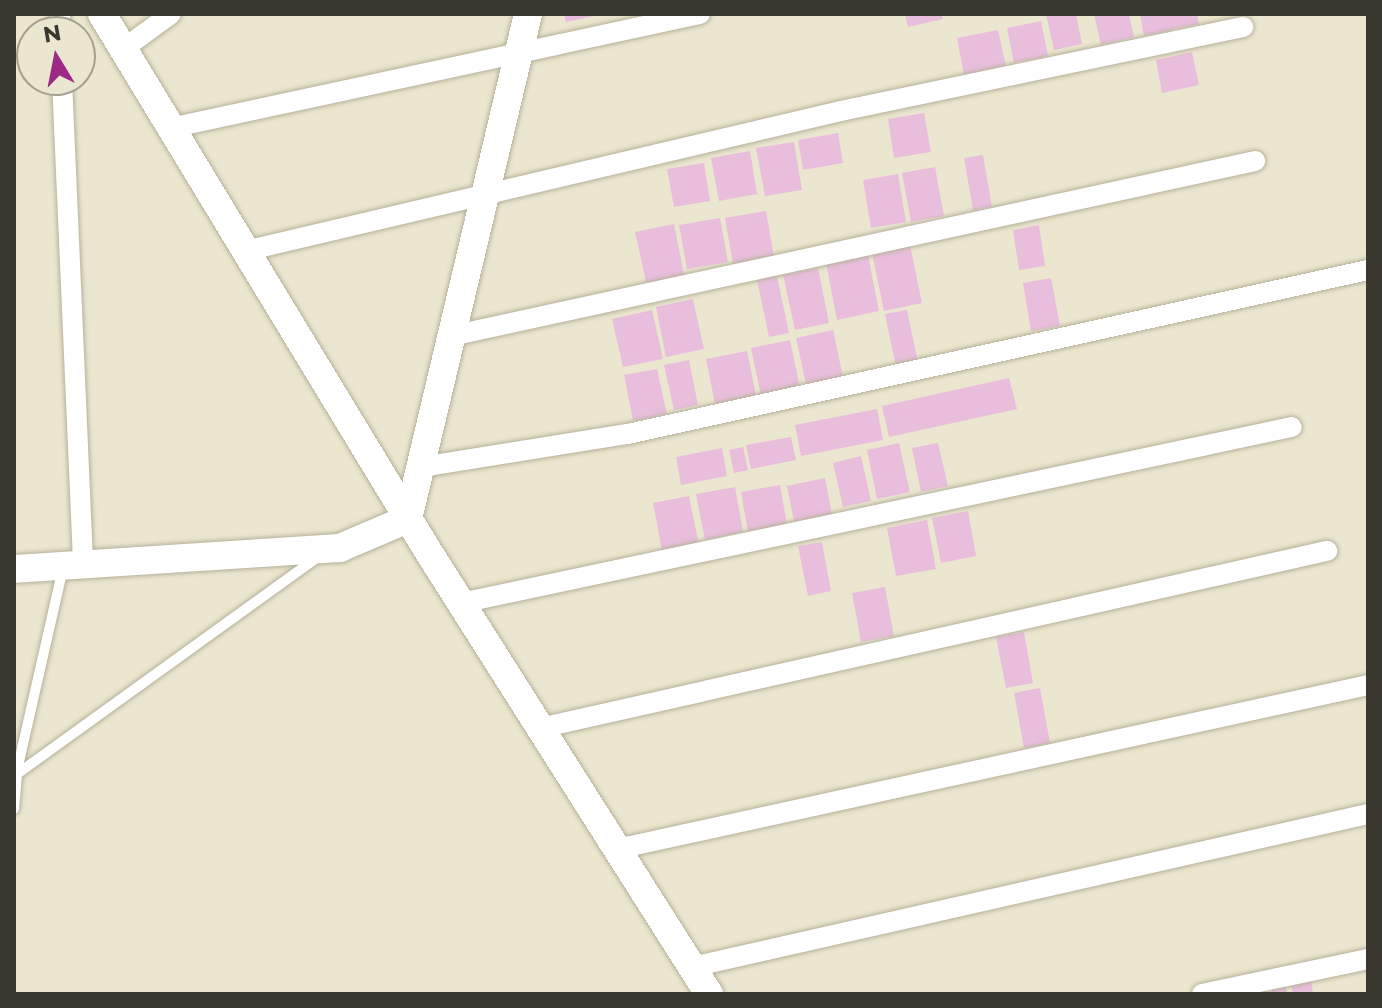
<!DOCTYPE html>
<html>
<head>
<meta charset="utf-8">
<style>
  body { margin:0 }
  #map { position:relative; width:1382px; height:1008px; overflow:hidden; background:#ebe6cf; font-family:Montserrat,sans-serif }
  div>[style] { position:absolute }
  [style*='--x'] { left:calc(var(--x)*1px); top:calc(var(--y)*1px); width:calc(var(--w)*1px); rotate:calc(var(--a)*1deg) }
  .building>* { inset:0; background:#e9bedc }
  .roads { filter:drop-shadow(0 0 2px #b5b19a) drop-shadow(0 0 2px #b5b19a) }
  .lane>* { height:10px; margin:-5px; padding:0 5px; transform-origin:5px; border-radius:5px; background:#fff }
  .street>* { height:20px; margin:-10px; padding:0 10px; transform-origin:10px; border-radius:10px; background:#fff }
  .secondary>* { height:28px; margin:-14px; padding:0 14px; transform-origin:14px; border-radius:14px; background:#fff }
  span { translate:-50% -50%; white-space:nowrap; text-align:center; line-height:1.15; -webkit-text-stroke:8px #ebe6cf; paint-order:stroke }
  .frame { position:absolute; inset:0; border:16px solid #39372e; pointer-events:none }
  .north { position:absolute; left:16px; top:16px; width:80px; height:80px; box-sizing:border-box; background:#ebe6cf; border:2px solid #a4a08f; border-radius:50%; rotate:350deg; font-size:22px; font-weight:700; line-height:32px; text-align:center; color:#39372e }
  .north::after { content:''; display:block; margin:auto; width:28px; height:36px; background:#9c2985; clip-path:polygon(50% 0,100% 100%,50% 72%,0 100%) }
</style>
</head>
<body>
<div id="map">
  <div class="building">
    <div style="clip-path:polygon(564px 14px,598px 14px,598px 15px,566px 22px)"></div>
    <div style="clip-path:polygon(905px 14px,941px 14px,943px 19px,908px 27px)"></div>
    <div style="clip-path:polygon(1046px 14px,1076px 14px,1082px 44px,1054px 50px)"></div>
    <div style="clip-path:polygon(1094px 14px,1129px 14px,1134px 37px,1101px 45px)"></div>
    <div style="clip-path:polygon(1140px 14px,1197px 14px,1199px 24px,1144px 36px)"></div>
    <div style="clip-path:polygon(1041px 21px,1048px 56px,1014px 63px,1007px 28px)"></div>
    <div style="clip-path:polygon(998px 30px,1006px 66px,964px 75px,957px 38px)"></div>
    <div style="clip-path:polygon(1192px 52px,1199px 85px,1162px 93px,1156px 60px)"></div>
    <div style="clip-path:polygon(924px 113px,931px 152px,894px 158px,888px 119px)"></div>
    <div style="clip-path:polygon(838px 133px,843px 163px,803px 170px,798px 140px)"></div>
    <div style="clip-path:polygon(794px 142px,802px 190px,765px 196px,756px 148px)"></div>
    <div style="clip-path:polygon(750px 151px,757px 194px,719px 201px,711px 158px)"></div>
    <div style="clip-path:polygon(983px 155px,992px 207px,973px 210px,964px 158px)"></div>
    <div style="clip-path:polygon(704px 163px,710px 201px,674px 207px,667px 169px)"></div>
    <div style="clip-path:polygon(935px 167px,944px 216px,911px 222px,902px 173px)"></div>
    <div style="clip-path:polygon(898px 174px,906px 222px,871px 228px,863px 180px)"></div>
    <div style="clip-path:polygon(766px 211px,774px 257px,733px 264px,725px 218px)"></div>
    <div style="clip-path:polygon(720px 218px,728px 262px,687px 269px,679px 225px)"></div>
    <div style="clip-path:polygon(674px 224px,685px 279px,647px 286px,635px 232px)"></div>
    <div style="clip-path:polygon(1039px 225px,1045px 266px,1019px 270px,1013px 230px)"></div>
    <div style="clip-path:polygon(910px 245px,922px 303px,884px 311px,872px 253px)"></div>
    <div style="clip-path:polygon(868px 255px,879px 311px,837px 320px,826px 263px)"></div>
    <div style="clip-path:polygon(818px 268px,829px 323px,795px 330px,783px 275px)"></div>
    <div style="clip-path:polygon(777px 276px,789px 333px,769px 337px,757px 280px)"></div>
    <div style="clip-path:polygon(1051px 278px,1060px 326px,1031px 331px,1023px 283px)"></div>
    <div style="clip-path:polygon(693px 299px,704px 349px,666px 357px,656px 307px)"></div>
    <div style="clip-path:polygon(652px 310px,663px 359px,623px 367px,612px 319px)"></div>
    <div style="clip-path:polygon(907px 310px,918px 362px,896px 367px,885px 314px)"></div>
    <div style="clip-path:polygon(833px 330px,843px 377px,806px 384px,796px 338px)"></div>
    <div style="clip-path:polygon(790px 340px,800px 388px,761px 396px,751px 348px)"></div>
    <div style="clip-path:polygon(747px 351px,756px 395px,715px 404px,706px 359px)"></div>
    <div style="clip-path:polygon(689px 360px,698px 405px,674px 410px,664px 365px)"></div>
    <div style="clip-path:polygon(657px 369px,667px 414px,633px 421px,624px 375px)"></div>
    <div style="clip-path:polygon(1009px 378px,1017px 409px,889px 437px,882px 406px)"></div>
    <div style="clip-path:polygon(877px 409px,883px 440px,801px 456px,795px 425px)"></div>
    <div style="clip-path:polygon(791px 437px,796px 460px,751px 469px,746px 445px)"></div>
    <div style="clip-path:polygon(899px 443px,910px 492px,877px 499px,867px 450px)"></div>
    <div style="clip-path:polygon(938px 443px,948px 486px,921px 492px,912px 448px)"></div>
    <div style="clip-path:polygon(743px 447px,748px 470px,734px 473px,729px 450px)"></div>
    <div style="clip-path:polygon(722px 448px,727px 476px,681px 485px,676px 457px)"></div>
    <div style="clip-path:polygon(861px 456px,871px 501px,843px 507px,833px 463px)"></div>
    <div style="clip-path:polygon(825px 478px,832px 515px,794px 522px,787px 486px)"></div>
    <div style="clip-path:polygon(780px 485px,787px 525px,748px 532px,741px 492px)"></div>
    <div style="clip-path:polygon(735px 487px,743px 532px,705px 540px,696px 494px)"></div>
    <div style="clip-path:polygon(689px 496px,699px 545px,662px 551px,653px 503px)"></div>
    <div style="clip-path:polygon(968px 511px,976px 556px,941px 563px,932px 518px)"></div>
    <div style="clip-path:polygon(927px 520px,936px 569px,896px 576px,887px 528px)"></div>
    <div style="clip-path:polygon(822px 542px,831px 591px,808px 596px,798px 546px)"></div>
    <div style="clip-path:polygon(885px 587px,894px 636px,861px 642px,852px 593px)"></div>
    <div style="clip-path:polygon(1024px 632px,1033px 683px,1006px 688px,996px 637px)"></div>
    <div style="clip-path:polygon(1040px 688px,1050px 743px,1024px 748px,1014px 693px)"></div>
    <div style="clip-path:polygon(1311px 978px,1313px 994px,1293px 994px,1291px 982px)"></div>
    <div style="clip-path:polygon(1286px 986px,1287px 994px,1272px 994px,1271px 989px)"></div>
  </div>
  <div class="roads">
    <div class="lane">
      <div style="--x:16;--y:775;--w:212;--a:-77.2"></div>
      <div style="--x:14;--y:809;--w:35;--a:-85"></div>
      <div style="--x:17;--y:774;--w:372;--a:-35.8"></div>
    </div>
    <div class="street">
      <div style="--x:60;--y:14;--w:18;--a:90"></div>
      <div style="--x:123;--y:49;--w:59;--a:-36.1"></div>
      <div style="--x:62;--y:80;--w:485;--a:87.5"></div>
      <div style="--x:170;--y:128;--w:542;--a:-12.14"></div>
      <div style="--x:245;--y:251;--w:612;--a:-13.22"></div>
      <div style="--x:841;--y:111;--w:411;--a:-11.8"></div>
      <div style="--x:451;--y:336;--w:823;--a:-12.28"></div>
      <div style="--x:421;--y:467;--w:210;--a:-9.1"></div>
      <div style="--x:628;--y:434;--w:758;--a:-12.5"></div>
      <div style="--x:461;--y:603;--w:849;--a:-11.96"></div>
      <div style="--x:540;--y:728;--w:807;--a:-12.68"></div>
      <div style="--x:617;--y:849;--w:769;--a:-12.32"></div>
      <div style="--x:692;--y:967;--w:693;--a:-12.75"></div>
      <div style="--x:1202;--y:994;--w:170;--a:-11.9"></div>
    </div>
    <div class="secondary">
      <div style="--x:102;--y:14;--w:628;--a:58.74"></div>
      <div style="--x:428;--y:551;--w:525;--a:57.61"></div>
      <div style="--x:14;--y:569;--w:327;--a:-3.7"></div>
      <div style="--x:340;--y:548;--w:74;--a:-23.1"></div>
      <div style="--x:408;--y:519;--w:519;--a:-76.63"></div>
    </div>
  </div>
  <div class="frame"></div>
  <div class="north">N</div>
</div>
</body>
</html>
